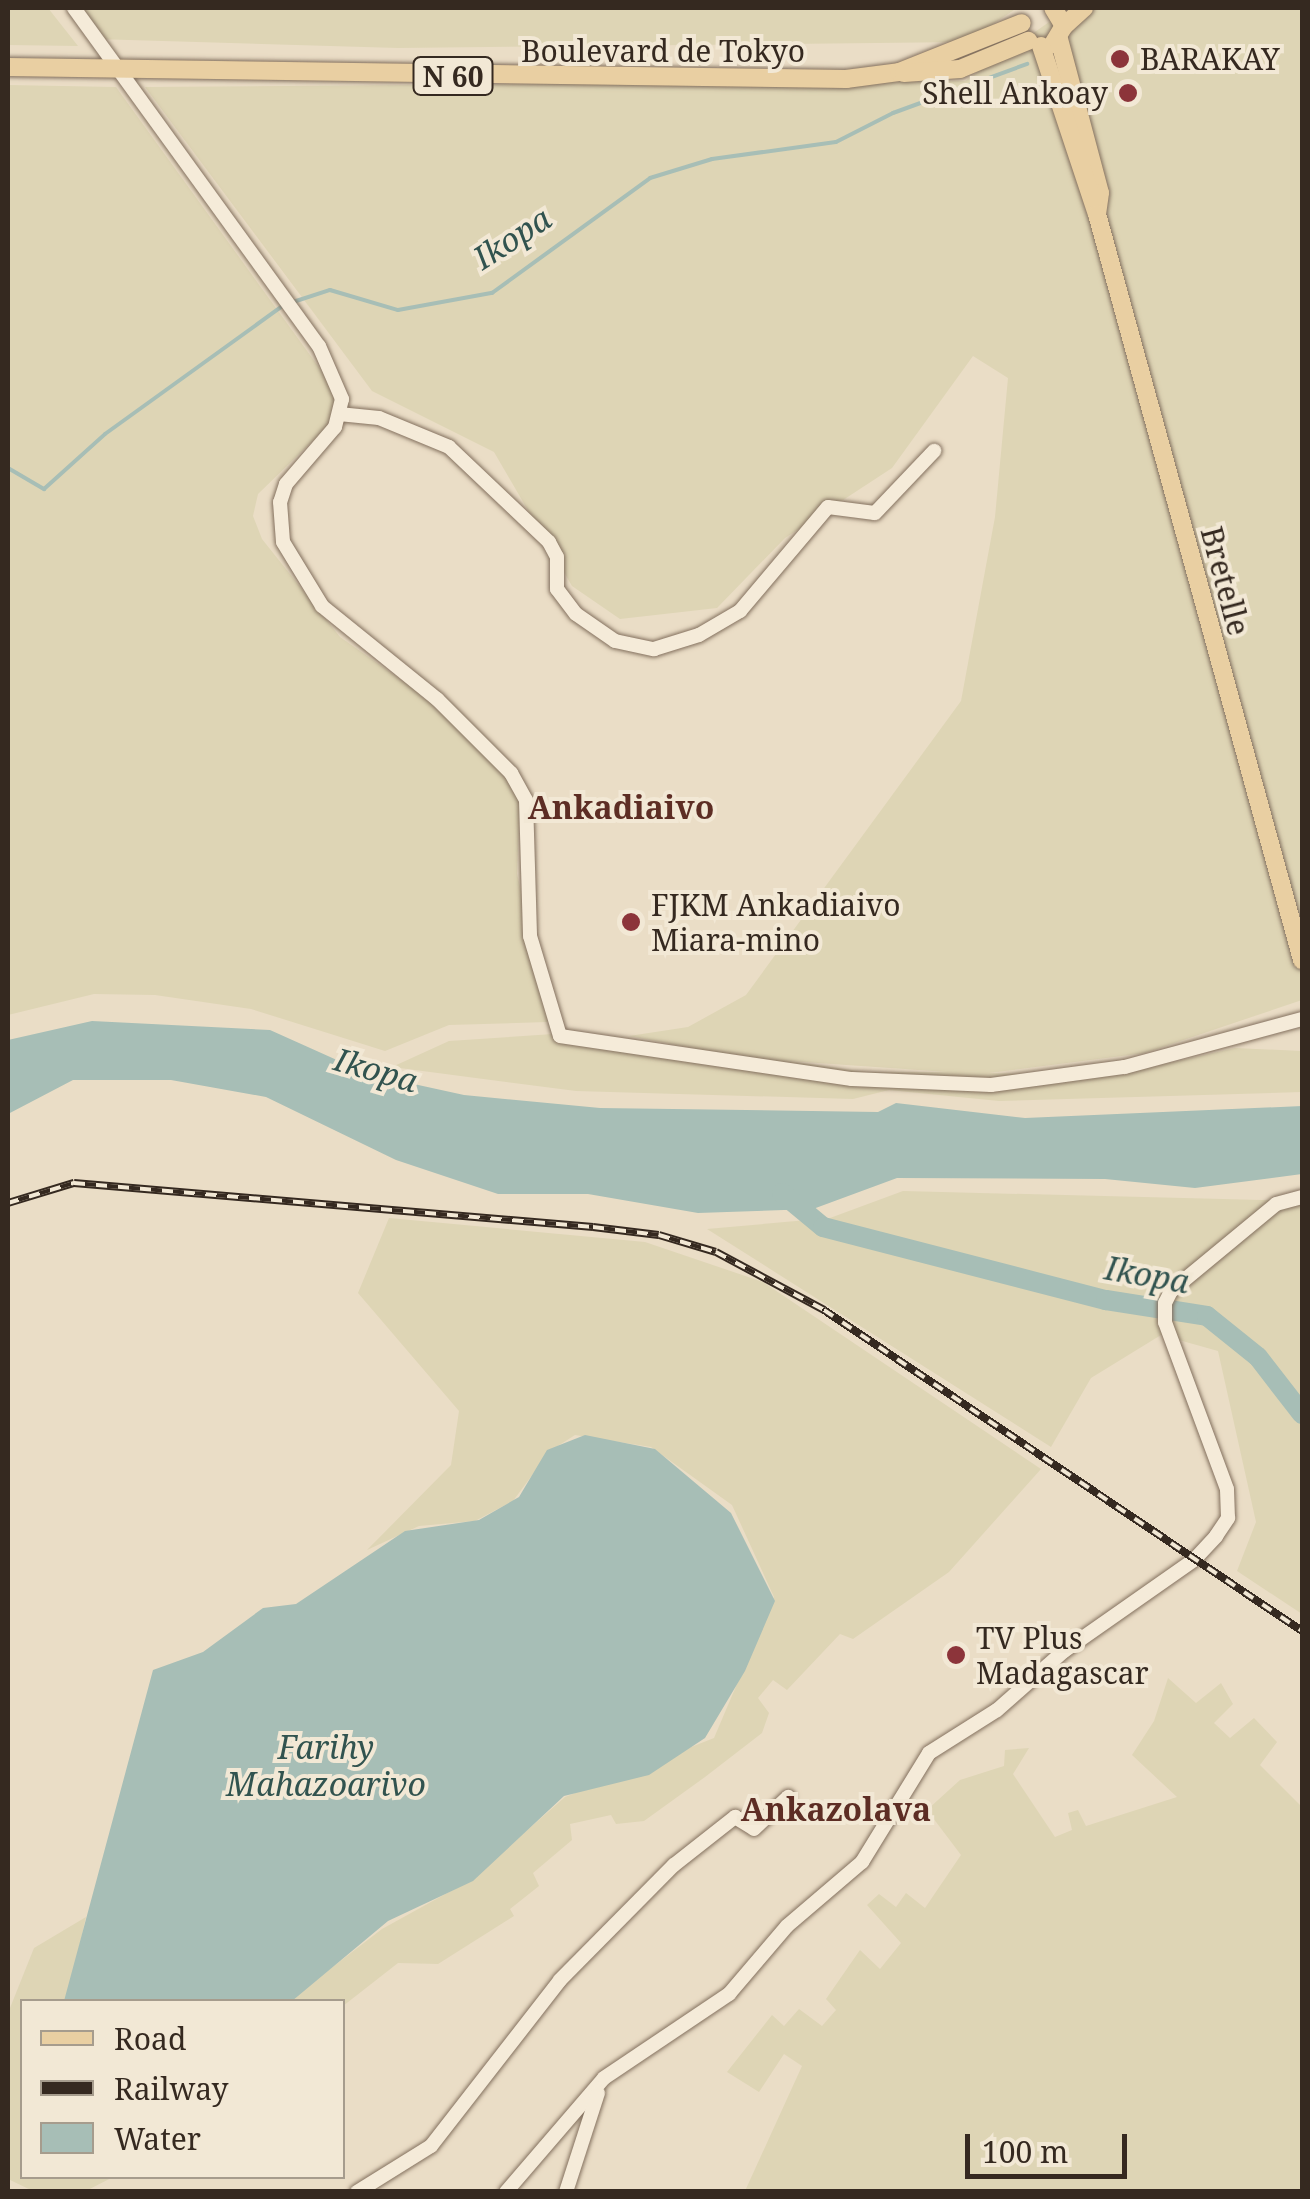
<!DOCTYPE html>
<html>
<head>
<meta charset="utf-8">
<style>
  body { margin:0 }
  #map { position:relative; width:1310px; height:2199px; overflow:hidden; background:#eaddc6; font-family:"Noto Serif",serif }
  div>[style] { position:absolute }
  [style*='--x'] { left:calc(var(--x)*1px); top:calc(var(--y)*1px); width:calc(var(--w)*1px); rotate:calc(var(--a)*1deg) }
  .farmland>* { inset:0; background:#ded5b5 }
  .water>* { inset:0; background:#a7beb6 }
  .stream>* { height:4px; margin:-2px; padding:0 2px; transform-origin:2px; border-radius:2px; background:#a7beb6 }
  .river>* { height:20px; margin:-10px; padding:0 10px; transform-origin:10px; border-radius:10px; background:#a7beb6 }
  .roads { filter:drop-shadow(0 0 2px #83705e) drop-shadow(0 0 2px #83705e) }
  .minor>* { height:14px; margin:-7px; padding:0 7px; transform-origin:7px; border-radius:7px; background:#f5ebd9 }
  .major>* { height:18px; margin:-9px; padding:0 9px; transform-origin:9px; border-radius:9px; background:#e9cfa2 }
  .rail>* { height:8px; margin-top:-4px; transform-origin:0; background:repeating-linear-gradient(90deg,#f2e8d5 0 11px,#352920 0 22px); box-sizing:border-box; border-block:2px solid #352920 }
  .dots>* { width:28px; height:28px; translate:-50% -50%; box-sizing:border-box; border:5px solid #f2e8d5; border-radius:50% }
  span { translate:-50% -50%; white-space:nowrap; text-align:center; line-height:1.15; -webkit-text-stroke:8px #f2e8d5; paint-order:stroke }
  .shield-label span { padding:2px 8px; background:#f2e8d5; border:2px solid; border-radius:8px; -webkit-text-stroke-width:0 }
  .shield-label { font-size:28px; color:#352920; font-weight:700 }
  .street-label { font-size:30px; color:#352920 }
  .poi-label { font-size:30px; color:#352920 }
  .left { translate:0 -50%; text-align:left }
  .right { translate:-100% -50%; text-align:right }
  .water-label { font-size:32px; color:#31534f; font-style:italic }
  .neighbourhood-label { font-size:32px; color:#5d2d24; font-weight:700 }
  .frame { position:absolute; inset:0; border:10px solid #352920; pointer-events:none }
  .legend { position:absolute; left:20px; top:1999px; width:325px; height:180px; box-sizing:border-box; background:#f2e8d5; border:2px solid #a69c8d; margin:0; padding:12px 18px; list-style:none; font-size:30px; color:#352920 }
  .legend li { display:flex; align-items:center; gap:20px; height:50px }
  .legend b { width:50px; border:2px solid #a69c8d }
  .scale { position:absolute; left:965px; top:2134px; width:162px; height:45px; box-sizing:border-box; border:5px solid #352920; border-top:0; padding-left:12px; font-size:30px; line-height:35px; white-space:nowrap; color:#352920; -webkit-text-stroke:8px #f2e8d5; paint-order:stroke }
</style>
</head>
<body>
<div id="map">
  <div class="farmland">
    <div style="clip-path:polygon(8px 8px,48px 8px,78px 46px,8px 45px)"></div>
    <div style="clip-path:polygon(73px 8px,1017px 8px,966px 42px,398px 48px,95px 39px)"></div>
    <div style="clip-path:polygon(evenodd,1069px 8px,1302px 8px,1302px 1000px,1145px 1053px,989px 1073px,1112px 1076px,1235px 1048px,1302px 1051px,1302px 1092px,999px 1101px,889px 1090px,853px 1099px,576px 1091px,392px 1067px,449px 1041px,553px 1034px,728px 1055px,629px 1036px,688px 1027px,746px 995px,961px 701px,995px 517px,1008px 378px,973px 356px,892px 468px,785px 538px,717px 608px,620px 619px,572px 586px,494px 452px,372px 391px,145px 87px,965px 81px,1069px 8px,789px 1061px,948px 1072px,949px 1072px,866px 1072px,789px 1061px)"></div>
    <div style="clip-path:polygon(8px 85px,116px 87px,331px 384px,336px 404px,331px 423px,258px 494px,253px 516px,262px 539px,340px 637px,417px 691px,506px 774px,520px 798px,517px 874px,552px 1016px,547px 1022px,449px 1025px,385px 1051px,251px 1009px,155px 995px,94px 994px,8px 1015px)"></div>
    <div style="clip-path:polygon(903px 1191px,1302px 1201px,1302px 1614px,1237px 1571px,1256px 1522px,1218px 1351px,1161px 1335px,1091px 1378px,1051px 1447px,707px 1229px,830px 1218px)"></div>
    <div style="clip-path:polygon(389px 1218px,645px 1242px,763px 1282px,1041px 1469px,949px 1572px,853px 1639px,840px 1634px,787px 1690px,773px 1680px,758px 1698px,769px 1713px,762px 1733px,705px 1777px,644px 1821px,616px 1824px,611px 1815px,570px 1824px,572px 1840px,533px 1873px,539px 1886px,510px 1909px,514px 1916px,438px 1964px,398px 1963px,343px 2006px,287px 2002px,382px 1929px,469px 1881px,565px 1797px,714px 1738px,774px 1597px,732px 1505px,651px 1447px,575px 1435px,550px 1451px,513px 1501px,475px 1521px,419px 1526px,367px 1550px,451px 1465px,459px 1411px,358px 1293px)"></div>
    <div style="clip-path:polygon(1168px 1678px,1196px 1703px,1221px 1683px,1233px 1704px,1214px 1723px,1230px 1738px,1254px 1718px,1277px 1742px,1260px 1765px,1302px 1807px,1302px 2191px,745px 2191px,802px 2066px,784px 2054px,759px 2092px,727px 2072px,772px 2015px,784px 2026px,799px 2009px,822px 2026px,836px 2010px,826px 1999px,860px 1950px,880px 1969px,901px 1943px,867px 1905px,879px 1894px,896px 1907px,906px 1893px,925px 1908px,961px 1855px,927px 1810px,960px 1780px,1004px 1766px,1005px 1750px,1029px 1748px,1013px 1774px,1055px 1837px,1072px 1830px,1068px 1813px,1078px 1810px,1086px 1826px,1177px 1797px,1132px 1755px,1154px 1721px)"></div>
    <div style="clip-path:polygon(86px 1917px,67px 2001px,22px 2002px,22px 2176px,113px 2177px,84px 2192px,33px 2191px,8px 2179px,8px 2013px,34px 1948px)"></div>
  </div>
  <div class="water">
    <div style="clip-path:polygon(92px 1021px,270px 1030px,368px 1074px,464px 1095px,600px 1108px,878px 1112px,896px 1103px,1025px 1118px,1302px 1106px,1302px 1174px,1195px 1188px,1105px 1179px,897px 1178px,813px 1209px,698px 1213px,588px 1194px,498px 1194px,396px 1160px,266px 1097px,171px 1080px,73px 1080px,8px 1114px,8px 1040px)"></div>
    <div style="clip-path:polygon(585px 1435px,655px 1449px,731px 1513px,775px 1601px,745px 1671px,705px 1738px,649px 1775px,564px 1796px,473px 1881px,388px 1921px,292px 2001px,64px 2001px,153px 1670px,203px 1652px,263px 1608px,296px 1604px,405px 1531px,479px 1520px,519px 1497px,547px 1450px)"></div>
  </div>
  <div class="stream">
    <div style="--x:293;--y:302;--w:39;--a:-18"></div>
    <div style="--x:330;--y:290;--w:71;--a:16.4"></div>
    <div style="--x:398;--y:310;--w:96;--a:-10.3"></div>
    <div style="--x:492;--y:293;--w:195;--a:-36"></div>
    <div style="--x:650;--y:178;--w:65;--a:-17"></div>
    <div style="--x:712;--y:159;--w:125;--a:-7.8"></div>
    <div style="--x:836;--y:142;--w:64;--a:-27"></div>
    <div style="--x:893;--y:113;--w:143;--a:-20.1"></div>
    <div style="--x:8;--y:468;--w:42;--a:30.3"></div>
    <div style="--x:44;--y:489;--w:82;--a:-42"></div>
    <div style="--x:105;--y:434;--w:221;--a:-35.8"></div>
  </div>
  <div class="river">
    <div style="--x:782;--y:1193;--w:53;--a:39.7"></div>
    <div style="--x:823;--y:1227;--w:292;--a:14.5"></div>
    <div style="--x:1106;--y:1300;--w:102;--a:9"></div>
    <div style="--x:1207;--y:1316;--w:65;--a:38.8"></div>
    <div style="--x:1258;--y:1357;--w:72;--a:52.3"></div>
  </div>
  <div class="roads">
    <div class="minor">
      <div style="--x:74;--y:8;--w:417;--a:54.1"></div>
      <div style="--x:319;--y:346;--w:58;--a:66.5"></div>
      <div style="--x:342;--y:399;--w:29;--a:104"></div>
      <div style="--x:335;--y:427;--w:75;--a:130.7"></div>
      <div style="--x:286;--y:484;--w:19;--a:108"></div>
      <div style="--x:280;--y:502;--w:40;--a:85.7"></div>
      <div style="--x:283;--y:542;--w:75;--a:58.6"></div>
      <div style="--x:322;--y:606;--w:148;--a:39"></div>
      <div style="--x:437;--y:699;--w:105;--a:45"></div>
      <div style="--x:511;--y:773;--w:31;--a:61"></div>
      <div style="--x:526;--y:800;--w:136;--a:88.3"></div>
      <div style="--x:530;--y:936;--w:104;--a:73.3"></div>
      <div style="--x:560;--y:1036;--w:295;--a:8.4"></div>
      <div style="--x:852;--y:1079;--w:139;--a:2.5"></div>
      <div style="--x:991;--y:1085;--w:135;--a:-7.7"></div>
      <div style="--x:1125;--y:1067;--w:183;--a:-15.2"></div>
      <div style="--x:339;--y:414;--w:40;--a:5.7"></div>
      <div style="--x:379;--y:418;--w:76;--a:22.5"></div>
      <div style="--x:449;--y:447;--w:138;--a:43.5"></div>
      <div style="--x:549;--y:542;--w:17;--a:62"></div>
      <div style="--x:557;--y:557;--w:32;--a:90"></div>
      <div style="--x:557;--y:589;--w:31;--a:53"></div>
      <div style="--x:576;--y:614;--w:47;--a:34.7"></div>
      <div style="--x:615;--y:641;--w:40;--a:12"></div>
      <div style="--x:654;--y:649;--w:47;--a:-17.3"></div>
      <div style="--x:699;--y:635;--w:48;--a:-30.3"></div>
      <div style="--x:740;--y:611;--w:136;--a:-49.8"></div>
      <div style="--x:828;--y:507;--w:47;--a:7.3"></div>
      <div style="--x:875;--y:513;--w:86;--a:-46.4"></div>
      <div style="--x:357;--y:2192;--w:87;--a:-31.9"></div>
      <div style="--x:431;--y:2146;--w:210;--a:-52.1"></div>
      <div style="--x:560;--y:1980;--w:162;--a:-45.3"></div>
      <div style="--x:674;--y:1865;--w:78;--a:-38.2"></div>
      <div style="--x:735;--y:1817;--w:22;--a:32"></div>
      <div style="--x:754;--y:1829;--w:47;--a:-43.3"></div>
      <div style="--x:506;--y:2192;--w:150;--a:-49.3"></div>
      <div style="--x:604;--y:2078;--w:151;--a:-33.9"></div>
      <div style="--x:729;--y:1994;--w:89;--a:-49.5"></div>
      <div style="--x:787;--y:1926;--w:99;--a:-40.5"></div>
      <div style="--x:862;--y:1862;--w:128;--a:-58.4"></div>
      <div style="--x:929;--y:1753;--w:80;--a:-32.3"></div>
      <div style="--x:997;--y:1710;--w:89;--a:-41.4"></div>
      <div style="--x:1064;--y:1651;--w:159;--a:-35"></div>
      <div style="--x:1194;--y:1560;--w:33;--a:-47"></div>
      <div style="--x:1216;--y:1536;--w:22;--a:-56"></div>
      <div style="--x:1228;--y:1518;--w:29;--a:-92"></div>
      <div style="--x:1227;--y:1489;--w:178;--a:-110.4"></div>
      <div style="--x:1165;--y:1322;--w:19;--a:-90"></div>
      <div style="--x:1165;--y:1303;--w:13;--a:-63"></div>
      <div style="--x:1171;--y:1291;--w:136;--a:-39.6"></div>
      <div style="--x:1276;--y:1204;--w:27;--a:-15"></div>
      <div style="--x:566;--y:2192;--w:104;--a:-72.1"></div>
    </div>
    <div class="major">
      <div style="--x:1064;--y:26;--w:27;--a:-42"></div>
      <div style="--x:1059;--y:39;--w:159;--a:75.1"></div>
      <div style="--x:1100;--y:193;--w:21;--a:98"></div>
      <div style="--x:1053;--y:44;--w:21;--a:-59"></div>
      <div style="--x:1064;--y:26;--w:21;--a:-121"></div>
      <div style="--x:1041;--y:46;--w:177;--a:71.6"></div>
      <div style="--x:1097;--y:214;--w:774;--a:74.63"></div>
      <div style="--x:8;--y:67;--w:838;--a:0.82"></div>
      <div style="--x:846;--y:79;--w:53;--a:-7.5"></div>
      <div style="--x:899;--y:72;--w:132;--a:-21.7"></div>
      <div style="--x:904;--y:73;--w:56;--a:-4.1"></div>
      <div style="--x:960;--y:69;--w:74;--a:-22.4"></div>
    </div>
  </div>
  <div class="rail">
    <div style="--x:8;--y:1203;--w:69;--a:-16.9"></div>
    <div style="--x:74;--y:1183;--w:521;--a:4.85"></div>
    <div style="--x:593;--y:1227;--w:66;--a:6.9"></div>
    <div style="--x:659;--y:1235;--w:59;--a:16.6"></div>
    <div style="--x:716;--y:1252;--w:123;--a:28.2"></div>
    <div style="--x:824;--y:1310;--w:576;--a:33.88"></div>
  </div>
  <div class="dots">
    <div style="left:1120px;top:59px;background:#8c343a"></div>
    <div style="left:1128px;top:93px;background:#8c343a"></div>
    <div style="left:631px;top:922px;background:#8c343a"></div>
    <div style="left:956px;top:1655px;background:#8c343a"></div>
  </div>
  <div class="shield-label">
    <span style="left:453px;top:76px">N 60</span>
  </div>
  <div class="street-label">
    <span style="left:663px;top:51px">Boulevard de Tokyo</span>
    <span style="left:1225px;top:581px;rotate:75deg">Bretelle</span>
  </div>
  <div class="poi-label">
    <span class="left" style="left:1140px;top:59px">BARAKAY</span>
    <span class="right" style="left:1108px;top:93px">Shell Ankoay</span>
    <span class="left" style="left:651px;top:922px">FJKM Ankadiaivo<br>Miara-mino</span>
    <span class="left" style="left:976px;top:1655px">TV Plus<br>Madagascar</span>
  </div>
  <div class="water-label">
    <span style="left:512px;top:238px;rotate:-33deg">Ikopa</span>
    <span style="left:376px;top:1070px;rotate:16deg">Ikopa</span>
    <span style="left:1147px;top:1275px;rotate:10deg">Ikopa</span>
    <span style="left:326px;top:1766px">Farihy<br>Mahazoarivo</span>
  </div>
  <div class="neighbourhood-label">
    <span style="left:621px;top:807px">Ankadiaivo</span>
    <span style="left:836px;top:1809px">Ankazolava</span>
  </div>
  <div class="frame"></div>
  <ul class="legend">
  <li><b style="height:12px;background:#e9cfa2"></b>Road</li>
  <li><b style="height:12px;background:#352920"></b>Railway</li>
  <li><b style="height:28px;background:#a7beb6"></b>Water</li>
  </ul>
  <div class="scale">100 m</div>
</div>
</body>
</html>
